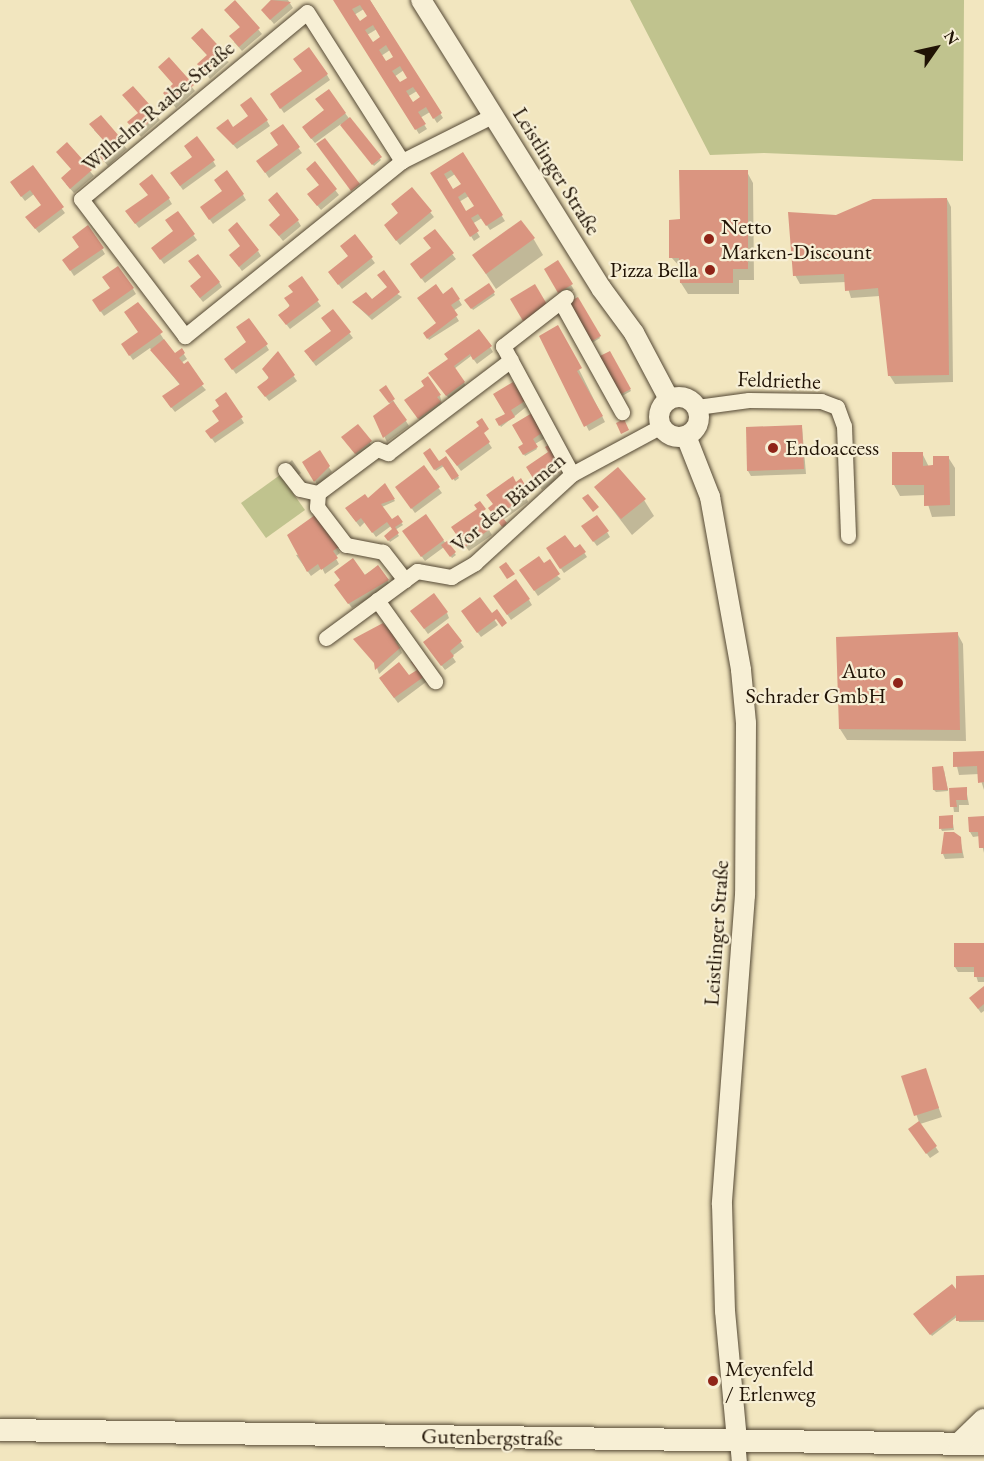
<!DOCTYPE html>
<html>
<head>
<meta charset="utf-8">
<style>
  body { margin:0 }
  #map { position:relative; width:984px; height:1461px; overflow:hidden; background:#f2e6bf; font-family:"EB Garamond",serif }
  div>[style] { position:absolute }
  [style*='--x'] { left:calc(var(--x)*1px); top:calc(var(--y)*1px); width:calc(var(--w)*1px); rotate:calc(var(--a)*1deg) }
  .green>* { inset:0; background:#c0c38e }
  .shadow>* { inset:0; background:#0003 }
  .building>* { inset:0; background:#da9580 }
  .roads { filter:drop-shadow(0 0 2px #544834) drop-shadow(0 0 2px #544834) }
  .minor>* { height:15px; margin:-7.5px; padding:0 7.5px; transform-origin:7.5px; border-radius:7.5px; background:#f7efd5 }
  .tertiary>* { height:20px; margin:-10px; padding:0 10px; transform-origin:10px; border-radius:10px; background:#f7efd5 }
  .tertiary>.ring { margin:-10px; padding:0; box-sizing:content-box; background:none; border:20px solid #f7efd5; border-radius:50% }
  .secondary>* { height:22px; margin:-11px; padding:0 11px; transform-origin:11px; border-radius:11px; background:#f7efd5 }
  .dots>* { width:16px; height:16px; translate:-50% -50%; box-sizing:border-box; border:3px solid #f7efd5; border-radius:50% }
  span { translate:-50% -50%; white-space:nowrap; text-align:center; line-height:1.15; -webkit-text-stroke:4.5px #f7efd5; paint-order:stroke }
  .street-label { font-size:22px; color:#201305 }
  .poi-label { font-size:22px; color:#201305 }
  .left { translate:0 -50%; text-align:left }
  .right { translate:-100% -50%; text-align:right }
  .north { position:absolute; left:906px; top:18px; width:60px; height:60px; -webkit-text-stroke:4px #f7efd5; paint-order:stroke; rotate:56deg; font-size:16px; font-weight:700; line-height:24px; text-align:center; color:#201305 }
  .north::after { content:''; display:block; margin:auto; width:21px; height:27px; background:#201305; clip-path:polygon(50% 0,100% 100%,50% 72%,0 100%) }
</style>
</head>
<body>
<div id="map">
  <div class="green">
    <div style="clip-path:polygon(630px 0,964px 0,963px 161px,764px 153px,710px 155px)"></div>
    <div style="clip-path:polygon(280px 475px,305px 510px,266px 538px,241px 503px)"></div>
  </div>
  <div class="shadow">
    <div style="clip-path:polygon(271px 0,288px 0,293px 8px,274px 24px,262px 10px)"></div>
    <div style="clip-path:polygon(evenodd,336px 0,370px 0,443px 118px,437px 123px,430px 112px,420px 118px,427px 129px,419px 134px,336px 0,364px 9px,369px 17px,359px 23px,354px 15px,364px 9px,336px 0,377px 29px,382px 38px,372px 44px,367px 35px,377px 29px,336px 0,390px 50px,395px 57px,386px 63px,381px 56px,390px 50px,336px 0,404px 70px,409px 78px,399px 84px,394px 77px,404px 70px,336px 0,417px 91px,422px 98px,412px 104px,407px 97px,417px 91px)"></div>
    <div style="clip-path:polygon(235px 2px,262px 34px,242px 51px,234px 42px,241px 28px,229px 15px)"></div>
    <div style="clip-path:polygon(196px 43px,229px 62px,210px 79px,199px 65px,208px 56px)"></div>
    <div style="clip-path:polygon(169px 59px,195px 91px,176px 108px,165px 94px,174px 85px)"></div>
    <div style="clip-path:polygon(303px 72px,327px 75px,330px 80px,284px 113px,275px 100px)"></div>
    <div style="clip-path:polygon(133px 88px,160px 120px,141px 137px,132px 127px,139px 114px)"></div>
    <div style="clip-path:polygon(328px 91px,381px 160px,374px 166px,341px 124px,315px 143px,306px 132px,325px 111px)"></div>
    <div style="clip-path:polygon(100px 117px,127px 149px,108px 166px,96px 152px,106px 143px,94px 130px)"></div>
    <div style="clip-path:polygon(267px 121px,270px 126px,237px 149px,218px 128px,233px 129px)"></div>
    <div style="clip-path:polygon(282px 126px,302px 153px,269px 178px,261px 166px,279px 145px)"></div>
    <div style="clip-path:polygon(67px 144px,94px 176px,74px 193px,66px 184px,72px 170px)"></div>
    <div style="clip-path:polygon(evenodd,463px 154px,505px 221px,490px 230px,482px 218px,472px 224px,480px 237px,474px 241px,432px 173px,463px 154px,455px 174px,462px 185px,453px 191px,446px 180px,455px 174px,463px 154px,469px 196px,476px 207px,466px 213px,459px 202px,469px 196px)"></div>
    <div style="clip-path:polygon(194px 158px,213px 161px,216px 166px,183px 190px,175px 179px)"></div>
    <div style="clip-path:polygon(315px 164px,339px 195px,321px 210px,312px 199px,320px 186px)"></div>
    <div style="clip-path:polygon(32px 168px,65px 213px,39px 233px,30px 222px,43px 206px,34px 194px,25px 201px,15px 188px)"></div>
    <div style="clip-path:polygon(747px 172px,753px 183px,754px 280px,739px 280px,739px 294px,688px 294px,681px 283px,681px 268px,671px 257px,681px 221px)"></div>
    <div style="clip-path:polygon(412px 189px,434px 217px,400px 245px,388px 230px)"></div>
    <div style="clip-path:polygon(223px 192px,243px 195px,246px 200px,213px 224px,205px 213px)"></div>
    <div style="clip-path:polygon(149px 196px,169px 199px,172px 204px,139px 228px,130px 217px)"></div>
    <div style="clip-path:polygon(947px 199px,951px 207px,953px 382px,895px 384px,890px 376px,880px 296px,851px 298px,846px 282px,800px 284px,795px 275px,836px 216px)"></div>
    <div style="clip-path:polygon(177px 213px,197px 240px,164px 264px,156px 253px,174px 232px)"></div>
    <div style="clip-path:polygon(298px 221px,301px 226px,283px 241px,274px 230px)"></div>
    <div style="clip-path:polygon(434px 231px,456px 259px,425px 283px,415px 270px,432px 249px)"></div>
    <div style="clip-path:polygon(355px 236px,375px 263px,342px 289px,333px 277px,349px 257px)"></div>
    <div style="clip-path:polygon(533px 238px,543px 255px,496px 289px,474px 256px)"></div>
    <div style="clip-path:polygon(102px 249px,105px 254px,74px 276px,67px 265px)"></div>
    <div style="clip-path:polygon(258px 251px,261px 256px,242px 271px,234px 260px)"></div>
    <div style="clip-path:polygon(558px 262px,574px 290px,562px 297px,546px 269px)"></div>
    <div style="clip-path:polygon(202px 278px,219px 282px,222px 287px,203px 302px,195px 292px)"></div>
    <div style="clip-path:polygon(301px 278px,321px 306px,290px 329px,283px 320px)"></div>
    <div style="clip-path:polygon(489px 285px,495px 295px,473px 310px,466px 300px)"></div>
    <div style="clip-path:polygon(388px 288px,402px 297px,372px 320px,354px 303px,372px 301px)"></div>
    <div style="clip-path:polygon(111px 289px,133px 289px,136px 294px,104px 316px,97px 306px)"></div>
    <div style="clip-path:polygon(443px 296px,459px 300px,462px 305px,453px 311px,459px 321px,429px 340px,426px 335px,437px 323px)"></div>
    <div style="clip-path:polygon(577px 299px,600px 338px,592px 343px,569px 304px)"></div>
    <div style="clip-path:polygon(333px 311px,353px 338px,316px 366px,309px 357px,333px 331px)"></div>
    <div style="clip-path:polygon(146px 312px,174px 355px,181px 350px,187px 359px,181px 363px,206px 390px,175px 412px,167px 402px,180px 385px,150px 348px,133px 360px,126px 350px,140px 333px)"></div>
    <div style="clip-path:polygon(558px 327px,605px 422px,589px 431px,541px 336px)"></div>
    <div style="clip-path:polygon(248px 343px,266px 345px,269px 350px,236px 374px,229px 364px)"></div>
    <div style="clip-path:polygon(490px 347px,493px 352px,477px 364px,471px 356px,454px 369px,467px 387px,450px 400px,433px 378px,449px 359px)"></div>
    <div style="clip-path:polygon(609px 353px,631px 391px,622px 396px,600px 358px)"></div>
    <div style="clip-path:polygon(278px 354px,297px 381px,269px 401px,262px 392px)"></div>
    <div style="clip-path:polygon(512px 384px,526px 407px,501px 427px,497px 420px,507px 414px)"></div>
    <div style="clip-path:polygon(385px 387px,409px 426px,387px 442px,375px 417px,391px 405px,381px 390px)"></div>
    <div style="clip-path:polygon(426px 387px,440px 396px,443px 408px,422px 423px,409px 406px)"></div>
    <div style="clip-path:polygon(531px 415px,545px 438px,535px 444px,537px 449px,525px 456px,520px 448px,525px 445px)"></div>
    <div style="clip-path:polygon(241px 418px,244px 423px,215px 443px,210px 436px)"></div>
    <div style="clip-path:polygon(357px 426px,373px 447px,359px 458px,346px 442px)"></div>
    <div style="clip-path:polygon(802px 427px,806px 474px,751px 476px,748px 471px)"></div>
    <div style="clip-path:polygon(484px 436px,492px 448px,461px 471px,450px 456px)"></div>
    <div style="clip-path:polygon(319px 452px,332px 472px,318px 486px,304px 462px)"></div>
    <div style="clip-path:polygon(550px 452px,558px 459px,553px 462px,562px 476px,542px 490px,530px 473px)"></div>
    <div style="clip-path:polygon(922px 453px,929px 467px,948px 457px,955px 468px,955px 516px,932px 517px,925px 495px,900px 496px,894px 485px)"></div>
    <div style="clip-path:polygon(425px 454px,439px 463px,446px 459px,459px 478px,455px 481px,444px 466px,436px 471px)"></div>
    <div style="clip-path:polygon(292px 460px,301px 473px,297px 476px,288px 464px)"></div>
    <div style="clip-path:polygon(424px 468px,442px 493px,415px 513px,400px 492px)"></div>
    <div style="clip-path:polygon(520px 480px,528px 502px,503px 520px,507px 526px,504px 528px,491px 510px)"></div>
    <div style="clip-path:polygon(385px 486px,395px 501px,382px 507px,392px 521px,397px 517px,403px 525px,395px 530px,399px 536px,390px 542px,386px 536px,394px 530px,391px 526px,376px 537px,365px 522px,360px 527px,350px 514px,371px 505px)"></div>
    <div style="clip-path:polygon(596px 488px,644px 500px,654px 516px,632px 535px)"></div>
    <div style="clip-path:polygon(489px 530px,492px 535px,469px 551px,456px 533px)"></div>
    <div style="clip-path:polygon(586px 531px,607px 532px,610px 537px,597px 546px)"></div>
    <div style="clip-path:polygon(407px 536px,443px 540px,456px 555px,452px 558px,444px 547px,425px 561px)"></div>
    <div style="clip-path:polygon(580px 546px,587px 557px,564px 573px,551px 554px)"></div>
    <div style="clip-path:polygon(337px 548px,340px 553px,335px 557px,339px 564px,325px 574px,322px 568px,311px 576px,296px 555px)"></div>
    <div style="clip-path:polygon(544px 565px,561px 579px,538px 596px,524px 575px)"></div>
    <div style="clip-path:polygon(378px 567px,391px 586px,352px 608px,339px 590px)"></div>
    <div style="clip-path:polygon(480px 599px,498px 625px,481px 637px,466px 617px)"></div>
    <div style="clip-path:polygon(529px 600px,532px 605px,511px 620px,498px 601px)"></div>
    <div style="clip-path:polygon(447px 613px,449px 618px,428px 634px,415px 616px)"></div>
    <div style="clip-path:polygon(448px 625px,464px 647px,452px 656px,456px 662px,445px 670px,428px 647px)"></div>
    <div style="clip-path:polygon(957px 633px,963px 644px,966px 741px,847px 740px,840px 729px)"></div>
    <div style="clip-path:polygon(394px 634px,402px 653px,379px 674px,376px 665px)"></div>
    <div style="clip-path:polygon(419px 670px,430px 679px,398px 703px,383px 683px,409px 677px)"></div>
    <div style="clip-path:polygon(954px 754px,984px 754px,984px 790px,979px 774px,959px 775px)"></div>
    <div style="clip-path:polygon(944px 770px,948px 791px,936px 792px,934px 790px)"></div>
    <div style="clip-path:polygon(951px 789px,966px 789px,969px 805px,959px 805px,959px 812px,954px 812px)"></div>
    <div style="clip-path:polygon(952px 817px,954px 830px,942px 831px,941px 829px)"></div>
    <div style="clip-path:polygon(984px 819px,984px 853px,980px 836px,973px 837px,970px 832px)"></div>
    <div style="clip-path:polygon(960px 838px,964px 858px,945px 859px,943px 854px)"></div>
    <div style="clip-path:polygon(984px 945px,984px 982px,978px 982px,975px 972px,958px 972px,955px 967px)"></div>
    <div style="clip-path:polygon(984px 988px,984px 1011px,981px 1013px,974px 1003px)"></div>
    <div style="clip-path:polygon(925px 1070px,942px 1117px,920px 1124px,939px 1152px,930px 1158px,913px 1134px,919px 1122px,903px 1077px)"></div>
    <div style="clip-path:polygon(984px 1277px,984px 1322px,959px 1322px,958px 1316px,932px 1336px,915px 1314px)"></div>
  </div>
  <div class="building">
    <div style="clip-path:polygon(235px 0,260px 28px,239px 47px,229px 36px,240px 27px,224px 10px)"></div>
    <div style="clip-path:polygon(271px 0,291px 2px,270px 20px,261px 10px)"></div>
    <div style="clip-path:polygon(evenodd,333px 0,370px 0,442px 113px,433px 119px,426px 107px,418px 112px,426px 124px,415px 130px,333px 0,360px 5px,367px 16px,360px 21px,352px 9px,360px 5px,333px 0,373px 25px,380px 37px,373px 42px,365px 30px,373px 25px,333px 0,386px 45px,393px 57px,386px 61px,379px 50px,386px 45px,333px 0,400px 66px,407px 78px,400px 82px,392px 71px,400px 66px,333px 0,413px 87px,420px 97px,413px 102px,406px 91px,413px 87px)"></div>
    <div style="clip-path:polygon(202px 28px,228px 56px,206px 75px,197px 64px,207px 55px,191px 38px)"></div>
    <div style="clip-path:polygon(309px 47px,328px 74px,280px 109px,270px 94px,302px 71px,293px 59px)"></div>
    <div style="clip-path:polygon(169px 57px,194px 85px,172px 104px,163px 93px,173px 84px,158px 67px)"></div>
    <div style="clip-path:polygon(133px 86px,158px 114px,137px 133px,127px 122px,138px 113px,122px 95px)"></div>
    <div style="clip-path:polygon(329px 89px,346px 113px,311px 139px,302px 127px,324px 110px,315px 99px)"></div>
    <div style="clip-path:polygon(251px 97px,268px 120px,233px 145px,216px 128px,228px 119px,233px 127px,248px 116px,240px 105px)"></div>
    <div style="clip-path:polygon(101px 115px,125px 143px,104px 162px,95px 151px,105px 142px,89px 124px)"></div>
    <div style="clip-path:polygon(350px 117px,382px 157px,372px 165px,340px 125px)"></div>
    <div style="clip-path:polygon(283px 124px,300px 147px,265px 173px,256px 161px,278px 145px,270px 133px)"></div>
    <div style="clip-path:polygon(197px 136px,215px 160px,180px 186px,170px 173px,192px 157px,184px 146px)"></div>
    <div style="clip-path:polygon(325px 138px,360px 184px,351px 191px,316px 144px)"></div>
    <div style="clip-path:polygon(67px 142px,92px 170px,70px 189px,61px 178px,71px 169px,56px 152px)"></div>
    <div style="clip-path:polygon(evenodd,463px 152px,503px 215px,486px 226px,478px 214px,471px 218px,479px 231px,470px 237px,430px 173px,463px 152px,451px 170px,461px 184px,453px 189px,444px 174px,451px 170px,463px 152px,465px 192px,474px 206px,466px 211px,458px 197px,465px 192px)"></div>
    <div style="clip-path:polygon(315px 161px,337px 189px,317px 206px,307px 194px,319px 185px,306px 169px)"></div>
    <div style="clip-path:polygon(33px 165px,64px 207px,35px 229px,25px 217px,41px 205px,30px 190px,21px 197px,10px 182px)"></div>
    <div style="clip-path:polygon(227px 170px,244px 194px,209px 220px,200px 207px,222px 191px,214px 180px)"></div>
    <div style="clip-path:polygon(679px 170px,748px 170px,748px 269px,733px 269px,733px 283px,680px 283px,679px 258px,669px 258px,669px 220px,680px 219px)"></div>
    <div style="clip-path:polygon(152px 174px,170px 198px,135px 224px,125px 211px,148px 195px,139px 184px)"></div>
    <div style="clip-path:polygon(412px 187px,432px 211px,396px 241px,384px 225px,398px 213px,391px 204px)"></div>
    <div style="clip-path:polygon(277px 192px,299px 220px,279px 236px,269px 225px,280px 215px,268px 200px)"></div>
    <div style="clip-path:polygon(947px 198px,949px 375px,888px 376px,878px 288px,845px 291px,844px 274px,793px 276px,788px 212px,836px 215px,873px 199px)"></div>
    <div style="clip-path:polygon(178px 211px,195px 234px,160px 260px,151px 248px,173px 231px,165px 220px)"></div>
    <div style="clip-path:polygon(521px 220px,535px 238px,486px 274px,472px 255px)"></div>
    <div style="clip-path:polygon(237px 222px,259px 250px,239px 267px,229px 255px,240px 246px,228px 230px)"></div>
    <div style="clip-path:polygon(88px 225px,104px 248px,70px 271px,62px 260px,79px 247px,72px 237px)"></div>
    <div style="clip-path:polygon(435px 229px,454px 253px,421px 279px,410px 264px,431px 248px,423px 238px)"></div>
    <div style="clip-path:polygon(355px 234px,373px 257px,338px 285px,328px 272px,348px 256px,340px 246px)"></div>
    <div style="clip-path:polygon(198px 254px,220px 282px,200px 298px,190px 286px,201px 277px,188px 261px)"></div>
    <div style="clip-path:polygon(558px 260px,573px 284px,558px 293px,544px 269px)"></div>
    <div style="clip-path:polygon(118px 266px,134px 288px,100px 312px,92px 300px,110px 288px,102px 277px)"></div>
    <div style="clip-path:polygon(384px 270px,400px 292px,369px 316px,352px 302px,366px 292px,372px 299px,387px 287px,377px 275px)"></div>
    <div style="clip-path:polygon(302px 276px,319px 300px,286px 325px,278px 315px,290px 306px,284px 298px,293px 292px,288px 286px)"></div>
    <div style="clip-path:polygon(489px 283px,495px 292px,471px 309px,464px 300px)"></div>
    <div style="clip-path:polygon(436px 284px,443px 294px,452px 287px,460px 299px,451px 305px,458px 315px,427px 339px,423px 333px,436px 323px,417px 298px)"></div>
    <div style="clip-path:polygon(535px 284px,548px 306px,523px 321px,510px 299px)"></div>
    <div style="clip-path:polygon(578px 297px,601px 336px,590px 342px,567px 303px)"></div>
    <div style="clip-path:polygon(138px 302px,163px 332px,129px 356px,121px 344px,138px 332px,124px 312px)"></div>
    <div style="clip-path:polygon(333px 309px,351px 332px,313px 362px,304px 351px,331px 331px,321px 318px)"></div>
    <div style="clip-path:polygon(249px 318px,268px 344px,232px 370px,224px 359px,246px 342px,236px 327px)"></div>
    <div style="clip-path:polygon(558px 325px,582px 368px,577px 371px,603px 416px,584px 427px,539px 336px)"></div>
    <div style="clip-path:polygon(479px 329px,492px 346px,473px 360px,470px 354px,454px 366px,465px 382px,446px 396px,428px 373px,448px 359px,444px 354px)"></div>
    <div style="clip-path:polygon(164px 339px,175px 353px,182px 348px,185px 353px,179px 358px,184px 364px,188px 361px,204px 384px,171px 408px,162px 396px,180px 384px,150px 350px)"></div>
    <div style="clip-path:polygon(278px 351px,295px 375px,265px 397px,257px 387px,269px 378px,262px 369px)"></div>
    <div style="clip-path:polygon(610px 351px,631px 389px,619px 395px,598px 357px)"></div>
    <div style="clip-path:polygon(428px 376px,441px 395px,437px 397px,441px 402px,418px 419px,404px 400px,424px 386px,421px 381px)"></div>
    <div style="clip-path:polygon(513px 382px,525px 401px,511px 410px,515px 417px,499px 426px,495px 419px,505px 414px,493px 394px)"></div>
    <div style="clip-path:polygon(386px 385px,395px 399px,389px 403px,379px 390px)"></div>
    <div style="clip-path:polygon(226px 392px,243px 417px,211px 439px,205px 431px,219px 421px,212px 411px,219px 406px,215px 400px)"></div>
    <div style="clip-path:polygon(393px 401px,407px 420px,383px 438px,373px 416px)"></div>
    <div style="clip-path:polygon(532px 413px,543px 432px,533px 439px,538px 447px,523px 455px,518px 447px,523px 444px,512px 425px)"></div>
    <div style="clip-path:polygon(482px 418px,489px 429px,484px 433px,490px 442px,457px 466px,445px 451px,479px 426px,476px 422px)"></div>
    <div style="clip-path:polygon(624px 419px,629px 430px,621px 434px,616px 423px)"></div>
    <div style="clip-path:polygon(358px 424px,372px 441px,355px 454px,341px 437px)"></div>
    <div style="clip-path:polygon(802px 425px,804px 469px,747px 471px,746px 427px)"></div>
    <div style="clip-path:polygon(550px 444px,558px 456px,553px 460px,561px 470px,538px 486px,526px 467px,548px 452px,545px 447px)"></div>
    <div style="clip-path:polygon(430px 448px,439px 461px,446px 456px,459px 476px,452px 480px,442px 465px,434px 470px,423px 453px)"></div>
    <div style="clip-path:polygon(320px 450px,330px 466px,314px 482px,302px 462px)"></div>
    <div style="clip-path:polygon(892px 452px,923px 452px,923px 466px,933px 465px,933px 456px,949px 456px,950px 505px,924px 506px,924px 485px,892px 485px)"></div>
    <div style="clip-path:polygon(424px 465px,440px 487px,411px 509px,395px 487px)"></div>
    <div style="clip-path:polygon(618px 467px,646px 499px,621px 519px,594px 487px)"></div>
    <div style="clip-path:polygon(513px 476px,516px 482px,521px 478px,527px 488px,523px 491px,526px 496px,500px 514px,507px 523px,502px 527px,488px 508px,493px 504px,486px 495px)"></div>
    <div style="clip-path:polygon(385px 483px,395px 499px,381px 504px,392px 519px,398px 515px,403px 522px,395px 527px,399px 533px,388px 541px,384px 536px,392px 529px,387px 522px,372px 533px,361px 518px,356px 522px,345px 508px,365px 494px,368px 498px)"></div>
    <div style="clip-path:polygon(588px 494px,599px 507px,593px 512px,582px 498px)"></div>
    <div style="clip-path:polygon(480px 501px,486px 509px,480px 514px,490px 529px,465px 547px,451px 527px,477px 509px,474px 505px)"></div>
    <div style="clip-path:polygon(426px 514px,444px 540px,421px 557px,402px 531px)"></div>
    <div style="clip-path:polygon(315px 515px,339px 547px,333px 551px,338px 558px,321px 570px,318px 564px,307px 572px,287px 535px)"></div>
    <div style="clip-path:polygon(597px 515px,609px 531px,593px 542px,581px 526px)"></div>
    <div style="clip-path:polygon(565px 535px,575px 548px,580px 544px,586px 552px,560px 569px,546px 548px)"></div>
    <div style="clip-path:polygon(447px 541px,456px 552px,450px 557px,441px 545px)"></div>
    <div style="clip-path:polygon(539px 556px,544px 563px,550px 559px,560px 574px,534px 591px,519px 570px)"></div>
    <div style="clip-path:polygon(353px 558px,365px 575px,378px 565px,389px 580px,348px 604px,334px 585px,340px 580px,334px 572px)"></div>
    <div style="clip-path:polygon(506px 562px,515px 574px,507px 579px,499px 567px)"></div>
    <div style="clip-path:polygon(516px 579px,530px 599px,507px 615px,493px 596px)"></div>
    <div style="clip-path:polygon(434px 593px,448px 612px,424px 629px,410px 611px)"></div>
    <div style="clip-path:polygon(480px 597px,492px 613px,497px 609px,507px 623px,502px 627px,496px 619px,477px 633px,461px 611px)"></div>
    <div style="clip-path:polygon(383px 623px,398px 639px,395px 641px,400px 648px,375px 670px,374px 663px,353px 639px)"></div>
    <div style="clip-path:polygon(448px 623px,462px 641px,450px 651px,454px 656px,441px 666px,423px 642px)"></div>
    <div style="clip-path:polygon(958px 632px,960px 730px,839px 729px,836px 637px)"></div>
    <div style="clip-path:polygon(417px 657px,429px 673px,394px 698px,379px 678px,399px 662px,409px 675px,417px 670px,411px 662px)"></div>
    <div style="clip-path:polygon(984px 751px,984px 782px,978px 783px,977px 766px,953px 767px,953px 752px)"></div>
    <div style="clip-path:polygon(943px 766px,948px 790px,933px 790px,932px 767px)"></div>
    <div style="clip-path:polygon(967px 787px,967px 800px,956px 800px,957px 807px,950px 807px,949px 788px)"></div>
    <div style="clip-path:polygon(953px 815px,953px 828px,939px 829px,939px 816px)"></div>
    <div style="clip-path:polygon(984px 816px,984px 848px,979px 848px,978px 832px,969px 832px,968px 817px)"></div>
    <div style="clip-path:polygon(944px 832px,954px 832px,961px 837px,962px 853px,941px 854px)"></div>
    <div style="clip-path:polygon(954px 943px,984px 943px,984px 977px,974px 977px,974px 967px,954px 967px)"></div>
    <div style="clip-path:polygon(984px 986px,984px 1004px,978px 1009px,969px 998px)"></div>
    <div style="clip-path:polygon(926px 1068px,939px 1108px,914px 1116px,901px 1076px)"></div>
    <div style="clip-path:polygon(919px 1121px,937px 1146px,926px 1154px,908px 1129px)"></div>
    <div style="clip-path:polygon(984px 1275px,984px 1320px,956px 1321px,956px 1315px,930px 1335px,913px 1314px,952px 1284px,956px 1289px,956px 1276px)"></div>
  </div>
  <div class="roads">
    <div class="minor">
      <div style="--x:402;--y:161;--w:279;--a:141.1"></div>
      <div style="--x:185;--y:336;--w:172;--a:-127.2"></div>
      <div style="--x:81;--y:199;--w:293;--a:-39.6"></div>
      <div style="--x:307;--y:12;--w:177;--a:57.5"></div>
      <div style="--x:402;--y:161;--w:103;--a:-26.6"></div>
      <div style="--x:566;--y:297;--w:80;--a:142.1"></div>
      <div style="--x:503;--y:346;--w:145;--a:61.7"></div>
      <div style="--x:561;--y:302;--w:126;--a:61"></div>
      <div style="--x:697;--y:407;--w:52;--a:-7.7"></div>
      <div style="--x:749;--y:400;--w:72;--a:0.8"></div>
      <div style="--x:821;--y:401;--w:17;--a:21"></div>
      <div style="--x:837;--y:407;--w:20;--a:70"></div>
      <div style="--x:844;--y:426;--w:110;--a:87.9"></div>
      <div style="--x:285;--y:470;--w:24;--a:52"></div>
      <div style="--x:300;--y:489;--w:18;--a:13"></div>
      <div style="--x:405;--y:580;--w:36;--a:-128"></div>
      <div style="--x:383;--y:552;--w:38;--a:-169"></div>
      <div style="--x:346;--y:545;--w:48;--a:-127.3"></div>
      <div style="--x:317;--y:507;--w:14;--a:-86"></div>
      <div style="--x:318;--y:493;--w:74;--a:-36.7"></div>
      <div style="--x:377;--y:449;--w:12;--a:20"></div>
      <div style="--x:388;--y:453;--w:154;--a:-37.1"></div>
      <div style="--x:377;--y:600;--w:100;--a:54.4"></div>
      <div style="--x:326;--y:638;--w:113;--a:-36.4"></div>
      <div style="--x:417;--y:571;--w:35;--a:10"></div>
      <div style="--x:451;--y:577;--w:28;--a:-30"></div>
      <div style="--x:475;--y:563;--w:132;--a:-42.5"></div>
      <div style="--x:572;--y:474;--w:101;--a:-28.3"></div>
      <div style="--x:737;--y:1440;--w:21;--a:85"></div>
    </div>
    <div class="tertiary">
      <div style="--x:421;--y:0;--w:340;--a:58"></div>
      <div style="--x:601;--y:288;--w:56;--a:53.7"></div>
      <div style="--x:634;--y:333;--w:75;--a:62.1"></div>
      <div class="ring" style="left:659px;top:397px;width:20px;height:20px"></div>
      <div style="--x:686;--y:436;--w:66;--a:68.5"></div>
      <div style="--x:710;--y:497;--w:176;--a:79.8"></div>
      <div style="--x:741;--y:670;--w:53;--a:84.6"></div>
      <div style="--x:746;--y:723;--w:172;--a:90.3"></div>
      <div style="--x:745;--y:895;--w:310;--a:94.3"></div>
      <div style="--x:722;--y:1204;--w:107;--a:88.4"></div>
      <div style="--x:725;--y:1311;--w:130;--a:84.7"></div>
    </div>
    <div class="secondary">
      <div style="--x:0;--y:1430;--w:984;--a:0.82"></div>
      <div style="--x:960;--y:1443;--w:33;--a:-44"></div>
    </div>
  </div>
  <div class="dots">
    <div style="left:709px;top:239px;background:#8f2418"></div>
    <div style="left:710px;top:270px;background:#8f2418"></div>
    <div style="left:773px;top:448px;background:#8f2418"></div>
    <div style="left:898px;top:683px;background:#8f2418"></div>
    <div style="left:713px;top:1381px;background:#8f2418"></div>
  </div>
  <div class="street-label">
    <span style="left:158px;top:106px;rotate:-40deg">Wilhelm-Raabe-Straße</span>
    <span style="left:557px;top:171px;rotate:58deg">Leistlinger Straße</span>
    <span style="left:779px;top:380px;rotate:2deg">Feldriethe</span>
    <span style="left:508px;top:502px;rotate:-40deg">Vor den Bäumen</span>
    <span style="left:716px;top:933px;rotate:-86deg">Leistlinger Straße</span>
    <span style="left:492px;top:1437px;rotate:1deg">Gutenbergstraße</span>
  </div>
  <div class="poi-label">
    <span class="left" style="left:721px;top:239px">Netto<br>Marken-Discount</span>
    <span class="right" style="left:698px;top:270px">Pizza Bella</span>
    <span class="left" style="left:785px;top:448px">Endoaccess</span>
    <span class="right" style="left:886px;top:683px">Auto<br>Schrader GmbH</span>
    <span class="left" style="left:725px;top:1381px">Meyenfeld<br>/ Erlenweg</span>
  </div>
  <div class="north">N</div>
</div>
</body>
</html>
